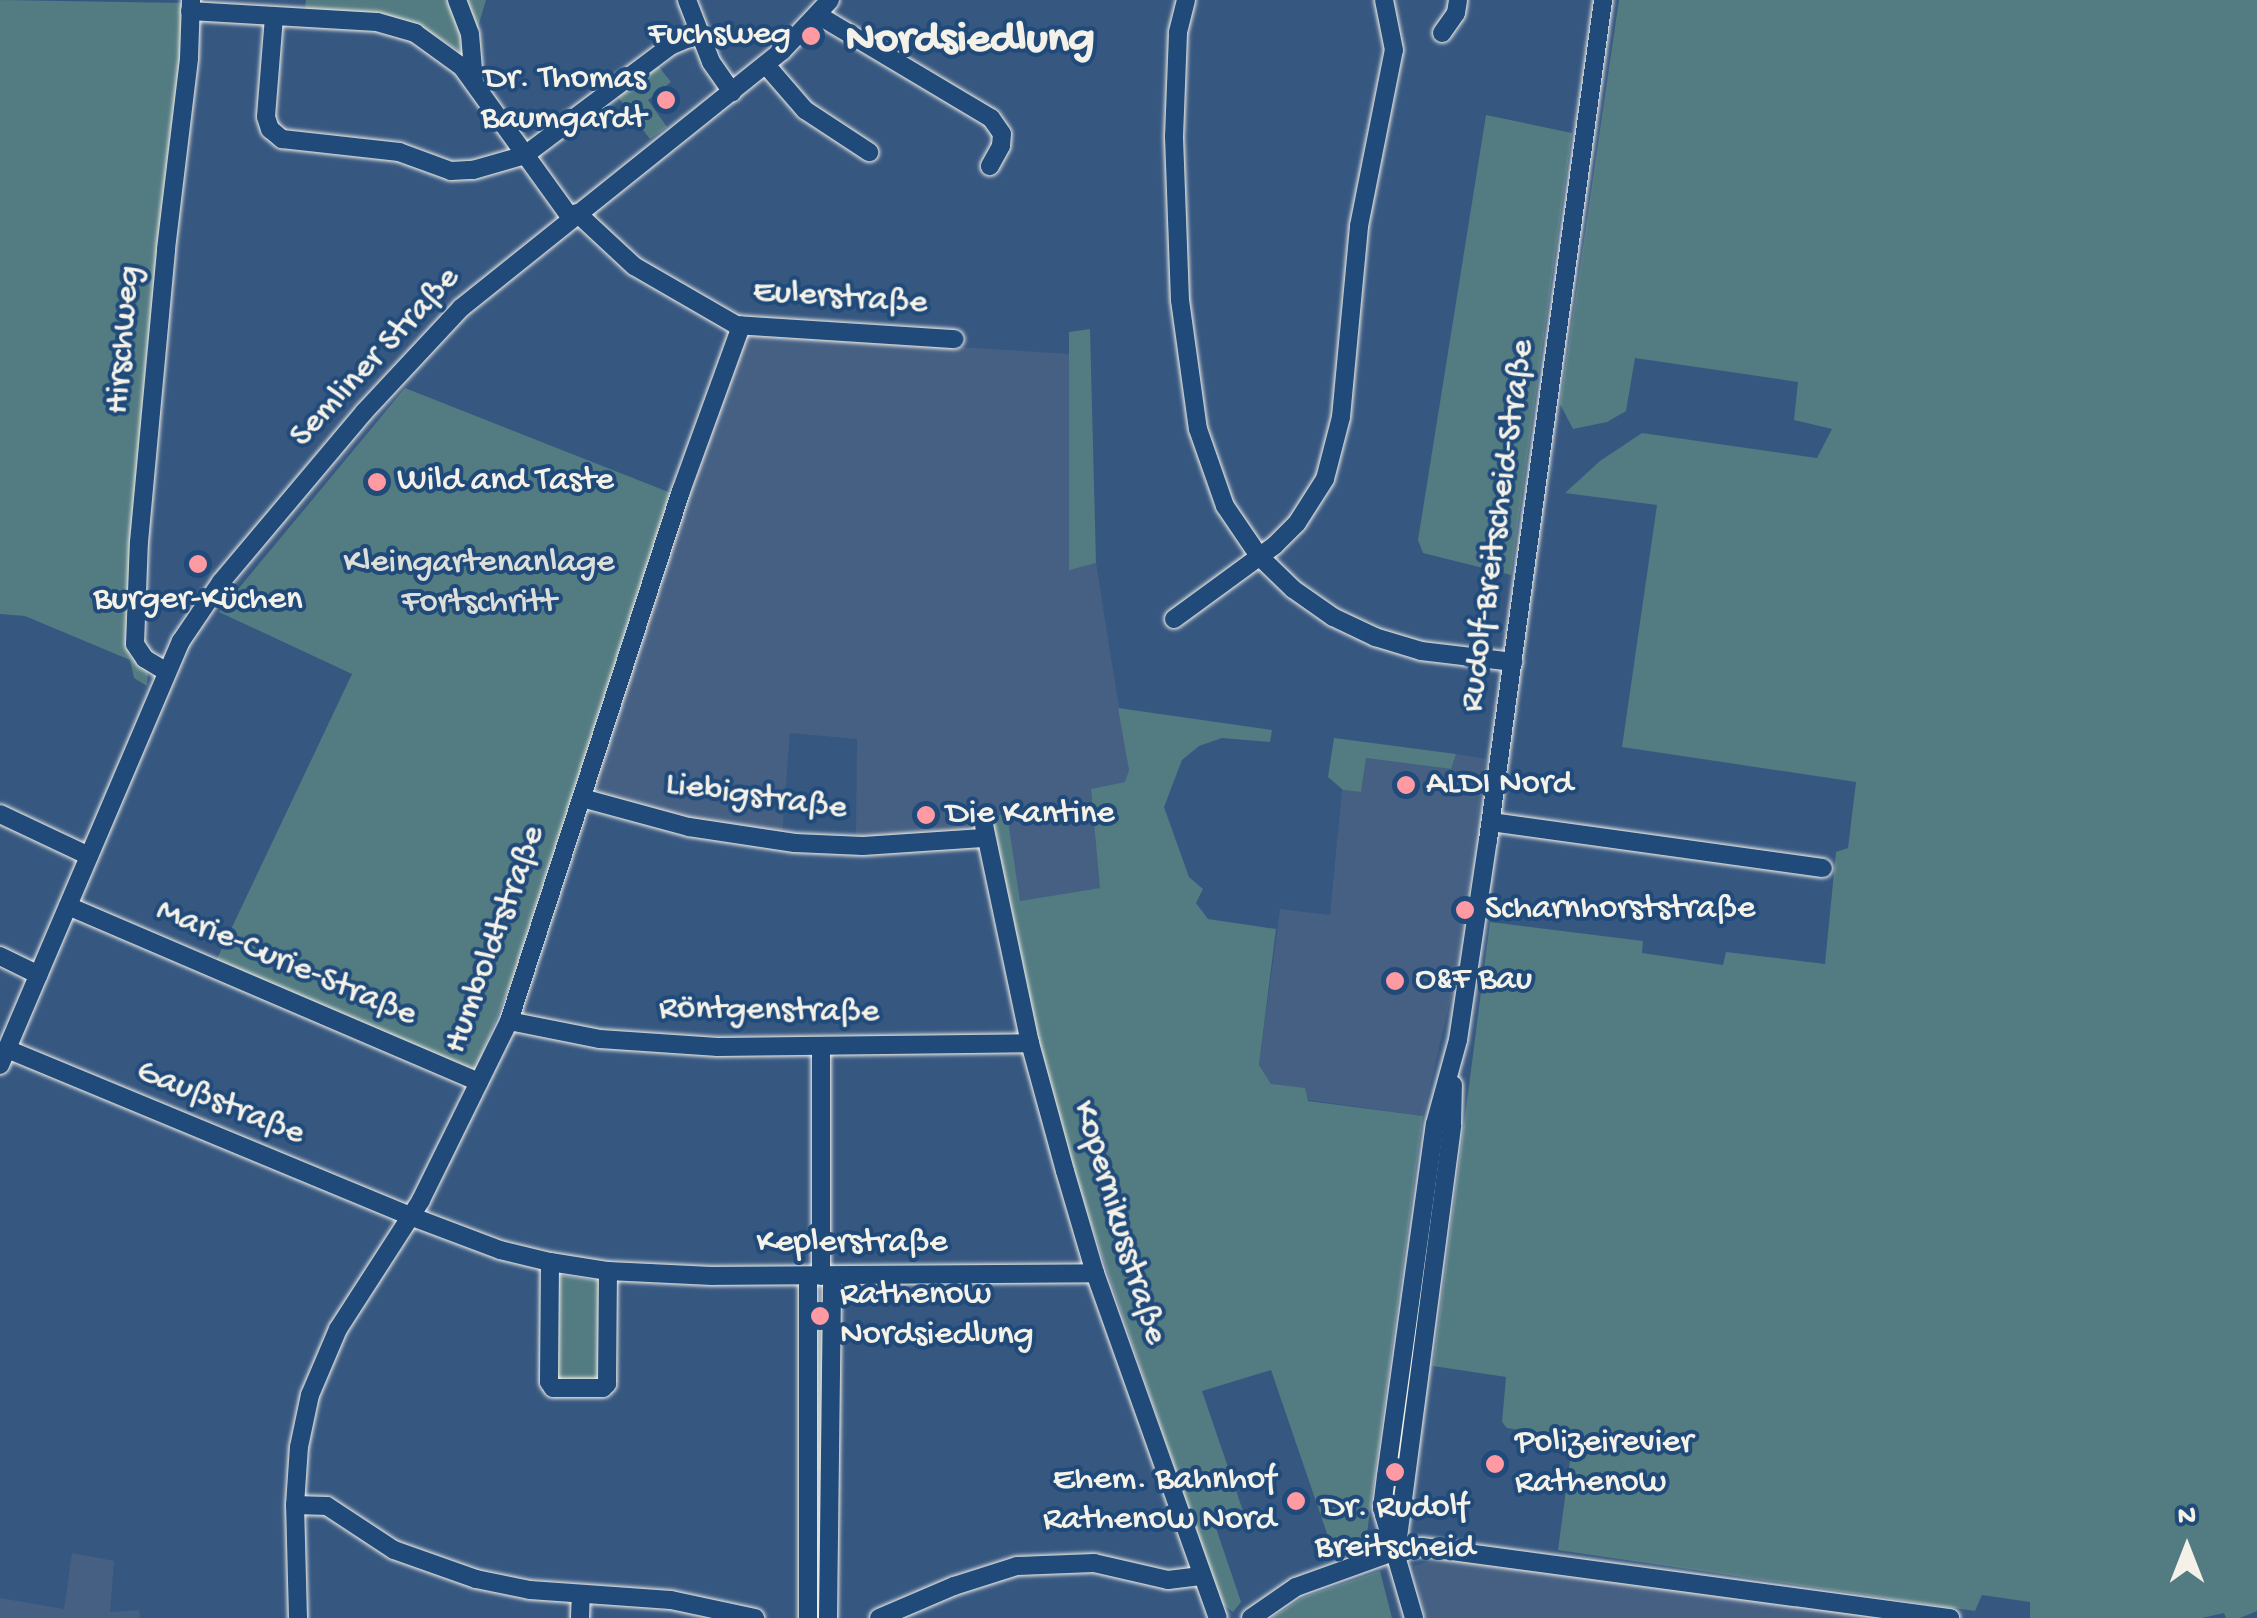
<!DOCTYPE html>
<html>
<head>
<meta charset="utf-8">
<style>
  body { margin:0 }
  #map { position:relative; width:2257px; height:1618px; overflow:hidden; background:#365780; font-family:"Gochi Hand",sans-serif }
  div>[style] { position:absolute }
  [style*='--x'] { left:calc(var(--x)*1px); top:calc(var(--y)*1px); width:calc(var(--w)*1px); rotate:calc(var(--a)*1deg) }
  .built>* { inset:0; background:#466084 }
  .green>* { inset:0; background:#537b82 }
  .roads { filter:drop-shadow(0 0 2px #f4f1e8) drop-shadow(0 0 2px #f4f1e8) }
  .minor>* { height:18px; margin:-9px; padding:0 9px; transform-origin:9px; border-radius:9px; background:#1f4a7a }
  .dots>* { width:28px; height:28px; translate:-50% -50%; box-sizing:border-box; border:5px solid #1f4a7a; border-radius:50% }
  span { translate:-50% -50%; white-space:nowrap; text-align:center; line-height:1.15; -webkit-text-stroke:8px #1f4a7a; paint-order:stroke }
  .poi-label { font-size:35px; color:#f4f1e8 }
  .right { translate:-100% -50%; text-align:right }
  .left { translate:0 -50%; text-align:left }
  .street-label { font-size:35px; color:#f4f1e8 }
  .park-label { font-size:35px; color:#dcdfd9 }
  .district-label { font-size:45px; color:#f4f1e8; font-weight:700 }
  .north { position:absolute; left:2137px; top:1498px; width:100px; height:100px; -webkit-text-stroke:8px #1f4a7a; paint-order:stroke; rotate:0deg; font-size:28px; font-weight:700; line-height:40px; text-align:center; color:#f4f1e8 }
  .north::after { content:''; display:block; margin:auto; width:35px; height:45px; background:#f4f1e8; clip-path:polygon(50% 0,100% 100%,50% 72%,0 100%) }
</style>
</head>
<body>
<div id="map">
  <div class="built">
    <div style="clip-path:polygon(750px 333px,1069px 354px,1069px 569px,1096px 563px,1129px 770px,1125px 783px,1091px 789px,1101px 888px,1020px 901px,1006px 814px,993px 830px,856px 839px,857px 739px,790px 733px,782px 835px,718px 826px,602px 795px,592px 781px,686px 497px,744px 337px)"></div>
    <div style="clip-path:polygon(1456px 754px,1486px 759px,1454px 984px,1423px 1116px,1308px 1100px,1271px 1084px,1259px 1065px,1280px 909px,1330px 915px,1342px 790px,1361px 792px,1366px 758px,1450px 769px)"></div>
    <div style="clip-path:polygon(72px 1553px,114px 1561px,110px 1612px,139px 1610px,140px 1618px,0 1618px,0 1598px,64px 1609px)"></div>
    <div style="clip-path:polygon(1443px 1557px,1871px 1614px,1871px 1618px,1425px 1618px,1414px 1566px)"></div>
  </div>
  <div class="green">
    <div style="clip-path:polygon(0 0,184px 3px,182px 105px,147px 351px,126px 612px,129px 654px,148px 672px,147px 686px,134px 678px,130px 660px,25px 616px,0 614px)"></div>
    <div style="clip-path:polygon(306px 0,486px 0,469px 57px,418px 25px,376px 13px,305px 9px)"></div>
    <div style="clip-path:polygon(1619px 0,2257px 0,2257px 1611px,2240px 1618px,2226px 1618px,2224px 1613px,2202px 1618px,2030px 1618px,2030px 1602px,1982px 1595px,1975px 1611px,1558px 1550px,1573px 1438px,1507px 1428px,1502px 1422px,1506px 1377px,1433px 1366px,1490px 922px,1643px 941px,1642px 953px,1723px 965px,1726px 952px,1825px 964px,1836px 852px,1848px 848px,1856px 782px,1622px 747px,1657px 505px,1565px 493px,1600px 461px,1642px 433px,1817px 458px,1832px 429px,1794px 420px,1798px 382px,1635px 358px,1626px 411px,1607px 422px,1573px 429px,1560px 404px)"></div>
    <div style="clip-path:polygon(655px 62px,671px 82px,648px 100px,667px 127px,650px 139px,615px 93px)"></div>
    <div style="clip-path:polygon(1486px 115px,1572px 133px,1511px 575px,1423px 553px,1418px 540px)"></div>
    <div style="clip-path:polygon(1090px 329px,1096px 563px,1069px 570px,1069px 332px)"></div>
    <div style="clip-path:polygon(405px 388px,671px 493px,516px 970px,477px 1067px,471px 1071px,215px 963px,352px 674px,219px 612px)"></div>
    <div style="clip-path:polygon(1118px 708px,1272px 730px,1270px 742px,1222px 738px,1199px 746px,1182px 760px,1164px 807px,1189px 877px,1203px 889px,1196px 903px,1208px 919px,1276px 929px,1259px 1065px,1271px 1084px,1305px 1088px,1308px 1101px,1423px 1116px,1366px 1541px,1334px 1554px,1271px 1370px,1202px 1391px,1243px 1511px,1215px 1525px,1241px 1602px,1233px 1612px,1221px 1603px,1073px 1171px,1039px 1046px,993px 830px,993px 816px,1007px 814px,1020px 901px,1100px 888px,1091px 789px,1125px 782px,1129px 770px)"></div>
    <div style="clip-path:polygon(1334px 738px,1456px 754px,1451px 769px,1366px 758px,1361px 792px,1343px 790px,1328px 777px)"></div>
    <div style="clip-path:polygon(558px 1275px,600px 1281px,600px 1380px,556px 1380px)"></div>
    <div style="clip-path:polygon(816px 1321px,825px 1321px,824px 1470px,815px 1470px)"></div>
    <div style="clip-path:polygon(1380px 1571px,1392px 1618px,1271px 1618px,1304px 1597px)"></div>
  </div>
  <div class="roads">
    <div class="minor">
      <div style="--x:457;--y:0;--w:36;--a:69"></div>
      <div style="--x:470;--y:34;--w:48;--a:85.2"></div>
      <div style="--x:687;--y:0;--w:66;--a:68.8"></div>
      <div style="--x:711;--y:62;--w:37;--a:55"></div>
      <div style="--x:1186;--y:0;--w:34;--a:104"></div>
      <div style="--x:1178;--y:33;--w:104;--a:92.2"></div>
      <div style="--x:1174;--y:137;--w:163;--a:87.9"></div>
      <div style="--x:1180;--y:300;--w:130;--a:82.1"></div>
      <div style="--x:1198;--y:429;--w:82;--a:70.7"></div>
      <div style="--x:1225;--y:506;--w:60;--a:55.8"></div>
      <div style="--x:1259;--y:556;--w:47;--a:44.1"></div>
      <div style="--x:1293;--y:589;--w:49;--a:35"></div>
      <div style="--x:1333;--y:617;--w:47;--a:25.5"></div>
      <div style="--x:1375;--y:637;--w:48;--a:16.9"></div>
      <div style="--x:1421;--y:651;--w:93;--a:6.8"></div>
      <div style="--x:190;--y:11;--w:187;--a:3.4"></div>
      <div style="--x:377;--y:22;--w:40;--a:16"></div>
      <div style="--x:415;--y:33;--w:58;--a:35.9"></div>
      <div style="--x:462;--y:67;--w:186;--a:54.2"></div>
      <div style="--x:818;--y:15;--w:201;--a:30.8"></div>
      <div style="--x:991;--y:118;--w:19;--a:55"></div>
      <div style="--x:1002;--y:134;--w:12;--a:95"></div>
      <div style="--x:1001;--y:146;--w:23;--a:119"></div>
      <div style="--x:274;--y:17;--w:100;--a:94.6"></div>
      <div style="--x:266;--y:117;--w:13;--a:72"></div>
      <div style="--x:270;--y:129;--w:16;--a:40"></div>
      <div style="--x:282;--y:139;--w:118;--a:6.3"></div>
      <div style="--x:399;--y:152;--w:55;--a:20.1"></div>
      <div style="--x:451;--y:171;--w:22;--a:-3"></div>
      <div style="--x:473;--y:170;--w:54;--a:-16.1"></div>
      <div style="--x:525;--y:155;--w:181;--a:-36.9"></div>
      <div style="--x:670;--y:46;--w:30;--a:-23"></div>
      <div style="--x:1442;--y:33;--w:24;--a:-55"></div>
      <div style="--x:1456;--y:13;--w:13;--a:-81"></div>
      <div style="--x:766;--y:65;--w:60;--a:49.1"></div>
      <div style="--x:805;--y:110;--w:77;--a:33.3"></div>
      <div style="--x:577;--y:213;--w:78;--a:42.9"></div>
      <div style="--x:634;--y:266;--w:118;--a:30"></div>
      <div style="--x:736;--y:325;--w:219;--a:3.7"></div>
      <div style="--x:1174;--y:619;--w:125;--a:-36.2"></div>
      <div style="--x:1275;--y:545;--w:31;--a:-45"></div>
      <div style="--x:1297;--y:523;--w:52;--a:-57.5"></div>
      <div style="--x:1325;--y:479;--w:64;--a:-75.5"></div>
      <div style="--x:1341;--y:417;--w:192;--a:-84.6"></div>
      <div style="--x:1359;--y:226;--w:179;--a:-78.8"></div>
      <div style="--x:1394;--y:50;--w:51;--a:-101.3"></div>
      <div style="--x:167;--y:672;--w:26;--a:-149"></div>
      <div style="--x:145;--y:659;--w:18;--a:-124"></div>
      <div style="--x:135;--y:644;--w:102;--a:-87.8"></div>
      <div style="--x:139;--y:542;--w:294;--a:-84.7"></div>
      <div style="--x:166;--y:249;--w:192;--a:-83.1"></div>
      <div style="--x:189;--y:58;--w:58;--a:-88"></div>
      <div style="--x:582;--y:798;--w:111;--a:15.2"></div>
      <div style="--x:689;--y:827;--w:107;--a:8.6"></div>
      <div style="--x:795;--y:843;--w:68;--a:2.5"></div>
      <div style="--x:863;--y:846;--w:120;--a:-3.8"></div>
      <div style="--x:0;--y:814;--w:98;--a:25.3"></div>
      <div style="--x:1491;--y:822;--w:335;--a:7.9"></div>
      <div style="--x:984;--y:825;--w:223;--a:78.1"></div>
      <div style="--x:1030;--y:1043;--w:133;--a:74.7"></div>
      <div style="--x:1065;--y:1171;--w:106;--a:73.6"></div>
      <div style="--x:1095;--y:1273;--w:366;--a:70.4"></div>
      <div style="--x:68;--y:906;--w:447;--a:23.2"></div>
      <div style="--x:0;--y:956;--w:43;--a:26"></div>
      <div style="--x:509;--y:1021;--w:93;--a:11.2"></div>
      <div style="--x:600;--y:1039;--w:118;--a:3.9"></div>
      <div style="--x:718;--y:1047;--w:312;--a:-0.7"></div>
      <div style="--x:7;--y:1049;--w:436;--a:22.5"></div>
      <div style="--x:410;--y:1216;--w:96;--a:20.7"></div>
      <div style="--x:500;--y:1250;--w:51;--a:13.5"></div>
      <div style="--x:550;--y:1262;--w:59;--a:8.8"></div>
      <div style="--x:608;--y:1271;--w:104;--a:2.8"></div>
      <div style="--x:712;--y:1276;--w:383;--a:-0.4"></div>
      <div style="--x:0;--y:1065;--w:461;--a:-66.9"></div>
      <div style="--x:181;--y:641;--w:71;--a:-55.9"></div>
      <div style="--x:221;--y:582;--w:222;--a:-49.9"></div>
      <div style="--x:364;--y:412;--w:142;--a:-47"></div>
      <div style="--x:461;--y:308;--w:411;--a:-38.7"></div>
      <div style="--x:782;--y:51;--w:70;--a:-46.7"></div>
      <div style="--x:550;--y:1262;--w:120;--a:90.5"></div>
      <div style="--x:549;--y:1382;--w:7;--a:56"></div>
      <div style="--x:553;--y:1388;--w:50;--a:0"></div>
      <div style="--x:603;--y:1388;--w:6;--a:-45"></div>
      <div style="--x:607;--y:1384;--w:113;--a:-89.5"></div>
      <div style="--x:808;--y:1276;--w:342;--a:90"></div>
      <div style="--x:821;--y:1276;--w:228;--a:-90"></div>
      <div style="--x:295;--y:1505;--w:32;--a:2"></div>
      <div style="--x:327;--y:1506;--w:80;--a:33.3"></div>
      <div style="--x:394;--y:1550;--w:87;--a:19.5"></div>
      <div style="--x:476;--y:1579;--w:55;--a:11.5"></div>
      <div style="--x:530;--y:1590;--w:141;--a:4.1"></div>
      <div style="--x:671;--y:1600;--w:86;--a:12.1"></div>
      <div style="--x:1397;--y:1545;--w:424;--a:-82.5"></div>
      <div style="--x:1452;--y:1125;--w:40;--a:-88.6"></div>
      <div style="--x:298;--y:1618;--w:113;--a:-91.5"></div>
      <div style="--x:295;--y:1505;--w:58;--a:-86.1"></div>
      <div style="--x:299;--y:1447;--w:53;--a:-78.1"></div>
      <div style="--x:310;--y:1395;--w:72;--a:-67"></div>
      <div style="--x:338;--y:1329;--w:153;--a:-57.2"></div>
      <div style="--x:421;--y:1200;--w:199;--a:-63.8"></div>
      <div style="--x:509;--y:1021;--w:557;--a:-72.02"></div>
      <div style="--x:681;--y:491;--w:176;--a:-70"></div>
      <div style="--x:580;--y:1618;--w:24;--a:-88"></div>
      <div style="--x:828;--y:1618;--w:342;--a:-89.3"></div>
      <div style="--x:879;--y:1618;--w:82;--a:-23.1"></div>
      <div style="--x:954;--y:1586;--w:66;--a:-17.6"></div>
      <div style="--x:1017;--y:1566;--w:77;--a:-2.2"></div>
      <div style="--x:1094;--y:1563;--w:76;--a:12.9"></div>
      <div style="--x:1168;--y:1580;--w:33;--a:-7"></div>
      <div style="--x:1251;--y:1618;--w:55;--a:-34.6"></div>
      <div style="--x:1296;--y:1587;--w:106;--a:-19.8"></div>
      <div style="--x:1396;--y:1551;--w:26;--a:-9"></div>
      <div style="--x:1422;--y:1547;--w:533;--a:7.66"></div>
      <div style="--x:1414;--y:1618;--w:115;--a:-106.2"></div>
      <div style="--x:1382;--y:1508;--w:32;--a:-83"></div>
      <div style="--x:1386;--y:1476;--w:355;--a:-82.1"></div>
      <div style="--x:1435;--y:1124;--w:87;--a:-74.7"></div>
      <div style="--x:1458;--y:1040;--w:202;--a:-81.5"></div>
      <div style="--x:1488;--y:840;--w:848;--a:-82.2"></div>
    </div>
  </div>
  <div class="dots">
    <div style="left:811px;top:36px;background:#ff9aa2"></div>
    <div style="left:666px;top:100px;background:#ff9aa2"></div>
    <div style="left:377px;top:482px;background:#ff9aa2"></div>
    <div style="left:198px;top:564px;background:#ff9aa2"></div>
    <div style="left:1406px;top:785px;background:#ff9aa2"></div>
    <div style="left:926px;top:815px;background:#ff9aa2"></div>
    <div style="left:1465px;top:910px;background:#ff9aa2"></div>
    <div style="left:1395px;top:981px;background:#ff9aa2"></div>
    <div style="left:820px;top:1316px;background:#ff9aa2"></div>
    <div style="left:1495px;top:1464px;background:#ff9aa2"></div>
    <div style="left:1395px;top:1472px;background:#ff9aa2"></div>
    <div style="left:1296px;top:1501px;background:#ff9aa2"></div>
  </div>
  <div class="poi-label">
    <span class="right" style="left:791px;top:36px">Fuchsweg</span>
    <span class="right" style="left:646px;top:100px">Dr. Thomas<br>Baumgardt</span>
    <span class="left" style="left:397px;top:482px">Wild and Taste</span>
    <span style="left:198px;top:601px">Burger-Küchen</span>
    <span class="left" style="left:1426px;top:785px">ALDI Nord</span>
    <span class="left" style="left:946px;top:815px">Die Kantine</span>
    <span class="left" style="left:1485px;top:910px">Scharnhorststraße</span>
    <span class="left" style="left:1415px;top:981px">O&amp;F Bau</span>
    <span class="left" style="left:840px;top:1316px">Rathenow<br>Nordsiedlung</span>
    <span class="left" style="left:1515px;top:1464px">Polizeirevier<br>Rathenow</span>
    <span class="right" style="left:1276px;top:1501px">Ehem. Bahnhof<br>Rathenow Nord</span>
    <span style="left:1395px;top:1529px">Dr. Rudolf<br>Breitscheid</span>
  </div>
  <div class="street-label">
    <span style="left:840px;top:299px;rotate:4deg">Eulerstraße</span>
    <span style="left:125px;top:340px;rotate:-85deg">Hirschweg</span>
    <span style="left:376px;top:358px;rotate:-47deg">Semliner Straße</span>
    <span style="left:1499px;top:526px;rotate:-82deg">Rudolf-Breitscheid-Straße</span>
    <span style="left:756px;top:798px;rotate:8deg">Liebigstraße</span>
    <span style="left:496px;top:940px;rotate:-70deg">Humboldtstraße</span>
    <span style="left:286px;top:964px;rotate:23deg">Marie-Curie-Straße</span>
    <span style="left:769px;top:1012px;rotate:1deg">Röntgenstraße</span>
    <span style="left:220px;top:1104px;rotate:22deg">Gaußstraße</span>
    <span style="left:1118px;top:1223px;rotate:73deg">Kopernikusstraße</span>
    <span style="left:852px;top:1244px">Keplerstraße</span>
  </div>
  <div class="park-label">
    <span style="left:479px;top:584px">Kleingartenanlage<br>Fortschritt</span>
  </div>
  <div class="district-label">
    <span style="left:970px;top:41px">Nordsiedlung</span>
  </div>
  <div class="north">N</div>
</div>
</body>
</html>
